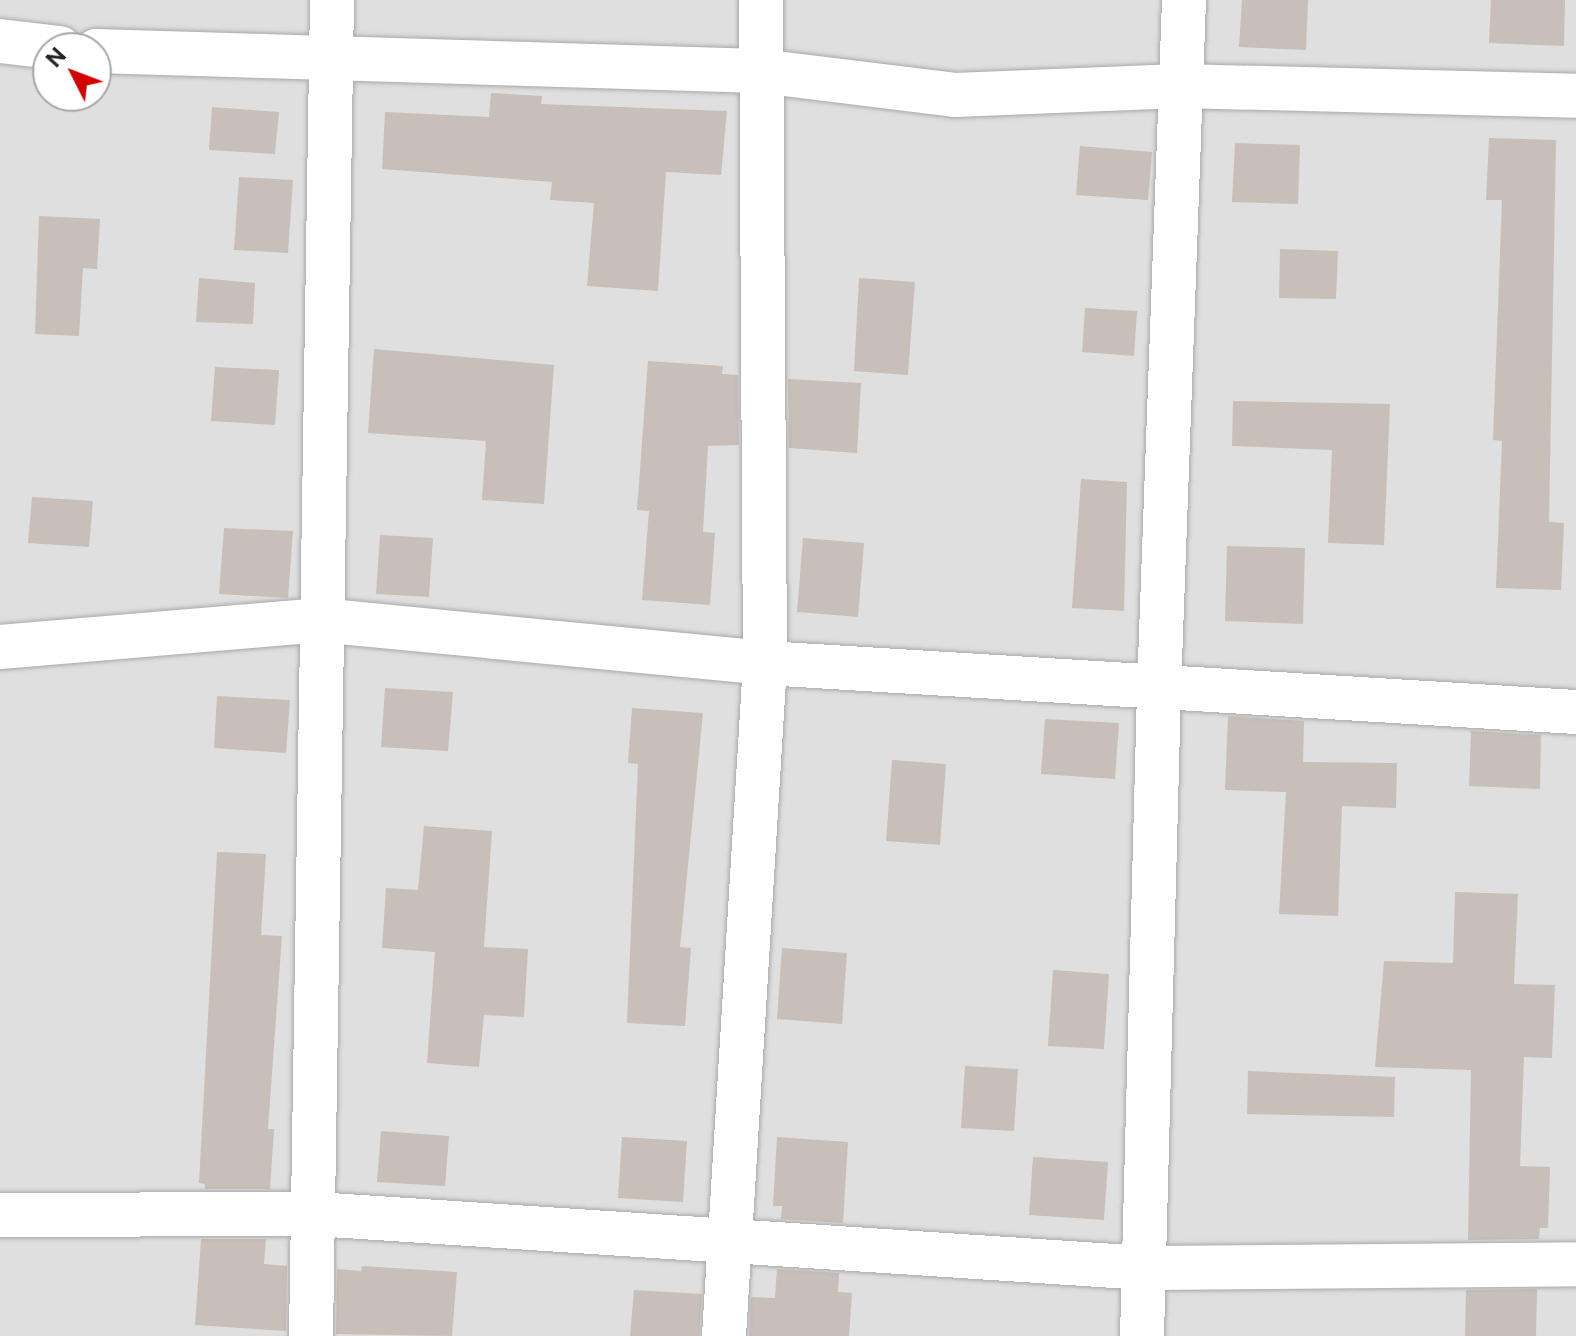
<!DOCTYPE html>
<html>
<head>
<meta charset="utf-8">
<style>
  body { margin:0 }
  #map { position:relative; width:1576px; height:1336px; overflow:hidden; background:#f2efe9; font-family:"Public Sans",sans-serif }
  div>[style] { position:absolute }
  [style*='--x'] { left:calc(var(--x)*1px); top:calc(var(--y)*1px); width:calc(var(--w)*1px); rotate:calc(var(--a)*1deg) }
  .residential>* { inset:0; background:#e0dfdf }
  .building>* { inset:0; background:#c7bfb8 }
  .roads { filter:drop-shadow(0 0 2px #a9a9a9) drop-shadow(0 0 2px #a9a9a9) }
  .minor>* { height:44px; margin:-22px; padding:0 22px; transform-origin:22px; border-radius:22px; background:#fff }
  span { translate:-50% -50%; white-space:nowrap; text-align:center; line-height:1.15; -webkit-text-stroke:6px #fff; paint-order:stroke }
  .north { position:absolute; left:32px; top:32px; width:80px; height:80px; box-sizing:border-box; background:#fff; border:2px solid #a7a7a7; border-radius:50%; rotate:312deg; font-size:22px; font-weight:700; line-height:32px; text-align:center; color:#222 }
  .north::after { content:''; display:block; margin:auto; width:28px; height:36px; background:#d40000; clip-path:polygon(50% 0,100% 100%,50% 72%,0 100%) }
</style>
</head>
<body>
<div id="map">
  <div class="residential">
    <div style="clip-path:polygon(evenodd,0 0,1576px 0,1576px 1336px,0 1336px,0 0,48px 48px,96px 48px,96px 96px,48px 96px,48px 48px)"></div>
  </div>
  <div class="building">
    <div style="clip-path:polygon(1242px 0,1308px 0,1306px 50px,1239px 47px)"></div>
    <div style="clip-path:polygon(1491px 0,1565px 0,1564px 46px,1489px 43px)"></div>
    <div style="clip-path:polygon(491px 93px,542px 96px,541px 104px,727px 111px,721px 175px,666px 172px,658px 291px,587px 286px,594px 203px,550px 200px,552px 182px,382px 169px,385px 112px,489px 117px)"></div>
    <div style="clip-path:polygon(212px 107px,279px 112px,275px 154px,209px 150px)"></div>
    <div style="clip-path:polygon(1489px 138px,1556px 140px,1549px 522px,1564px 523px,1561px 590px,1496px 588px,1502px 441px,1493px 440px,1502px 200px,1486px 200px)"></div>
    <div style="clip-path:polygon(1235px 143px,1300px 145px,1298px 204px,1232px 202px)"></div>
    <div style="clip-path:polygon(1080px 146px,1152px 152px,1148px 200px,1076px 195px)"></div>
    <div style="clip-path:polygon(239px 177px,293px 180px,288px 253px,234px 250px)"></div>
    <div style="clip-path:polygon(39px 216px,100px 219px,97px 269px,83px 268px,79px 336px,35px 334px)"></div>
    <div style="clip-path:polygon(1280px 249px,1338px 251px,1336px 299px,1279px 298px)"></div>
    <div style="clip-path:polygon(199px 278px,255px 283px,253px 324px,196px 322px)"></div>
    <div style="clip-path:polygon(859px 278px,915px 282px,908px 375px,854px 371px)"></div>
    <div style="clip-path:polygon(1085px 308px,1137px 311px,1134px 356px,1082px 352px)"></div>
    <div style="clip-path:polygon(374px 349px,554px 365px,544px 504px,482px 500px,486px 441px,368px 433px)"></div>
    <div style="clip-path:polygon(648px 361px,723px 366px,722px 374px,738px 375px,739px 445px,708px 446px,703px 532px,715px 533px,710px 605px,642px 600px,649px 511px,637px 510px)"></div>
    <div style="clip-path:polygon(215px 367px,279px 370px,275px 425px,211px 421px)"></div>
    <div style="clip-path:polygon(788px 379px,861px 383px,857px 453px,789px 448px)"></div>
    <div style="clip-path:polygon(1233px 401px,1390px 404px,1384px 545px,1328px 543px,1332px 450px,1232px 446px)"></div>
    <div style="clip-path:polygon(1081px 479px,1127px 482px,1124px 611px,1072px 608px)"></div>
    <div style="clip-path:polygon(32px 497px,93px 501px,89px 547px,28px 543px)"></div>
    <div style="clip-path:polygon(224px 528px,293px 531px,288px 598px,219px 594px)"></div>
    <div style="clip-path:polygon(380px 535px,433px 538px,429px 597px,376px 594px)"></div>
    <div style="clip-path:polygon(803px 538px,864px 543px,858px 617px,797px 612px)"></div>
    <div style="clip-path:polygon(1227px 546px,1305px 548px,1303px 624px,1225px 621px)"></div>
    <div style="clip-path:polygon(385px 688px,453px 692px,448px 751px,381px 747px)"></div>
    <div style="clip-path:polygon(217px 696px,290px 700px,286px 753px,214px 748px)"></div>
    <div style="clip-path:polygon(632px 708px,703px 713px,680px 947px,691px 948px,685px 1026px,627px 1023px,638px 764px,628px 763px)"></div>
    <div style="clip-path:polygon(1228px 716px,1304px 721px,1303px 762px,1397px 763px,1396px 808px,1342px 806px,1338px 916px,1279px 914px,1286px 792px,1225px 790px)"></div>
    <div style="clip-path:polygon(1045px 719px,1119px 723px,1115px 779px,1041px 774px)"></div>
    <div style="clip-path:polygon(1471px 731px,1541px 735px,1540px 789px,1469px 786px)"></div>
    <div style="clip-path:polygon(892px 760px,946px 764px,940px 845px,886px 841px)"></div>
    <div style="clip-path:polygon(424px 826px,492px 831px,484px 947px,528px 949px,524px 1017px,484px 1015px,479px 1067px,427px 1063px,435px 952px,382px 948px,386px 888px,418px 890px)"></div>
    <div style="clip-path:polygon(217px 852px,266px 854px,261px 935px,282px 936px,268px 1129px,274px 1129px,270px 1189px,205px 1189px,205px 1184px,199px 1183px)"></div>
    <div style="clip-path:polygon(1455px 892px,1518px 894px,1514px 984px,1555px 985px,1552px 1058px,1524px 1057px,1520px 1166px,1550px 1167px,1548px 1228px,1540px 1228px,1539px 1239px,1468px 1240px,1471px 1070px,1375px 1067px,1384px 961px,1453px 963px)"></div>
    <div style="clip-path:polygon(782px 948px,847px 953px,842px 1024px,777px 1019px)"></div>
    <div style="clip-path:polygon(1053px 970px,1109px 974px,1104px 1049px,1048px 1046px)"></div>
    <div style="clip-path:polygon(965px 1066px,1018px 1069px,1014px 1131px,961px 1128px)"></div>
    <div style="clip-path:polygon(1248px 1071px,1395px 1077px,1394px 1117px,1247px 1114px)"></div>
    <div style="clip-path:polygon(381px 1131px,449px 1136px,445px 1186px,377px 1182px)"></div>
    <div style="clip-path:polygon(622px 1137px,687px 1141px,683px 1202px,618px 1198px)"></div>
    <div style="clip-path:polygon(777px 1137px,848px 1142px,843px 1223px,781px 1219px,782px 1206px,773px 1206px)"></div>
    <div style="clip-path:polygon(1033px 1157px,1108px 1162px,1104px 1220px,1029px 1215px)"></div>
    <div style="clip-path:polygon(201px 1239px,266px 1239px,264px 1264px,287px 1266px,286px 1331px,195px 1325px)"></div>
    <div style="clip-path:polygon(362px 1266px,457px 1272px,452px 1336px,336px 1334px,337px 1269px,361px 1271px)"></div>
    <div style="clip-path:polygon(777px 1269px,839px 1273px,838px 1292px,852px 1293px,849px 1336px,749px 1336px,751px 1297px,775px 1298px)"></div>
    <div style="clip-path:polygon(1537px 1289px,1536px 1336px,1465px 1336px,1466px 1290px)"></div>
    <div style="clip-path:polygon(634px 1290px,702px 1294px,699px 1336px,630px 1336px)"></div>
  </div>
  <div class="roads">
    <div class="minor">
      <div style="--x:0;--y:41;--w:60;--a:6.7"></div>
      <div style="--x:96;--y:51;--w:664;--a:1.73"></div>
      <div style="--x:760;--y:71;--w:196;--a:7"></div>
      <div style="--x:955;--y:95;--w:225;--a:-2.3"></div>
      <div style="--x:1180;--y:86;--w:396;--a:1.4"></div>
      <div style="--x:0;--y:647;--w:320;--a:-4.8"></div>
      <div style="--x:319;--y:620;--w:448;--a:5.5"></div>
      <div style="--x:765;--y:663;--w:812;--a:3.46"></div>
      <div style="--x:0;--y:1215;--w:315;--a:-0.2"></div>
      <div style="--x:315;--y:1214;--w:832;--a:3.72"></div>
      <div style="--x:1145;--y:1268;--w:431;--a:-0.5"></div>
      <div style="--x:311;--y:1336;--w:1336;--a:-89.1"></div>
      <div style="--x:724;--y:1336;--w:674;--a:-86.51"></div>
      <div style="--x:765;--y:663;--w:663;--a:-90.35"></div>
      <div style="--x:1142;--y:1336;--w:647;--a:-88.49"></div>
      <div style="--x:1159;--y:689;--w:689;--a:-87.92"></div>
    </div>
  </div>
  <div class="north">N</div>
</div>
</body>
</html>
